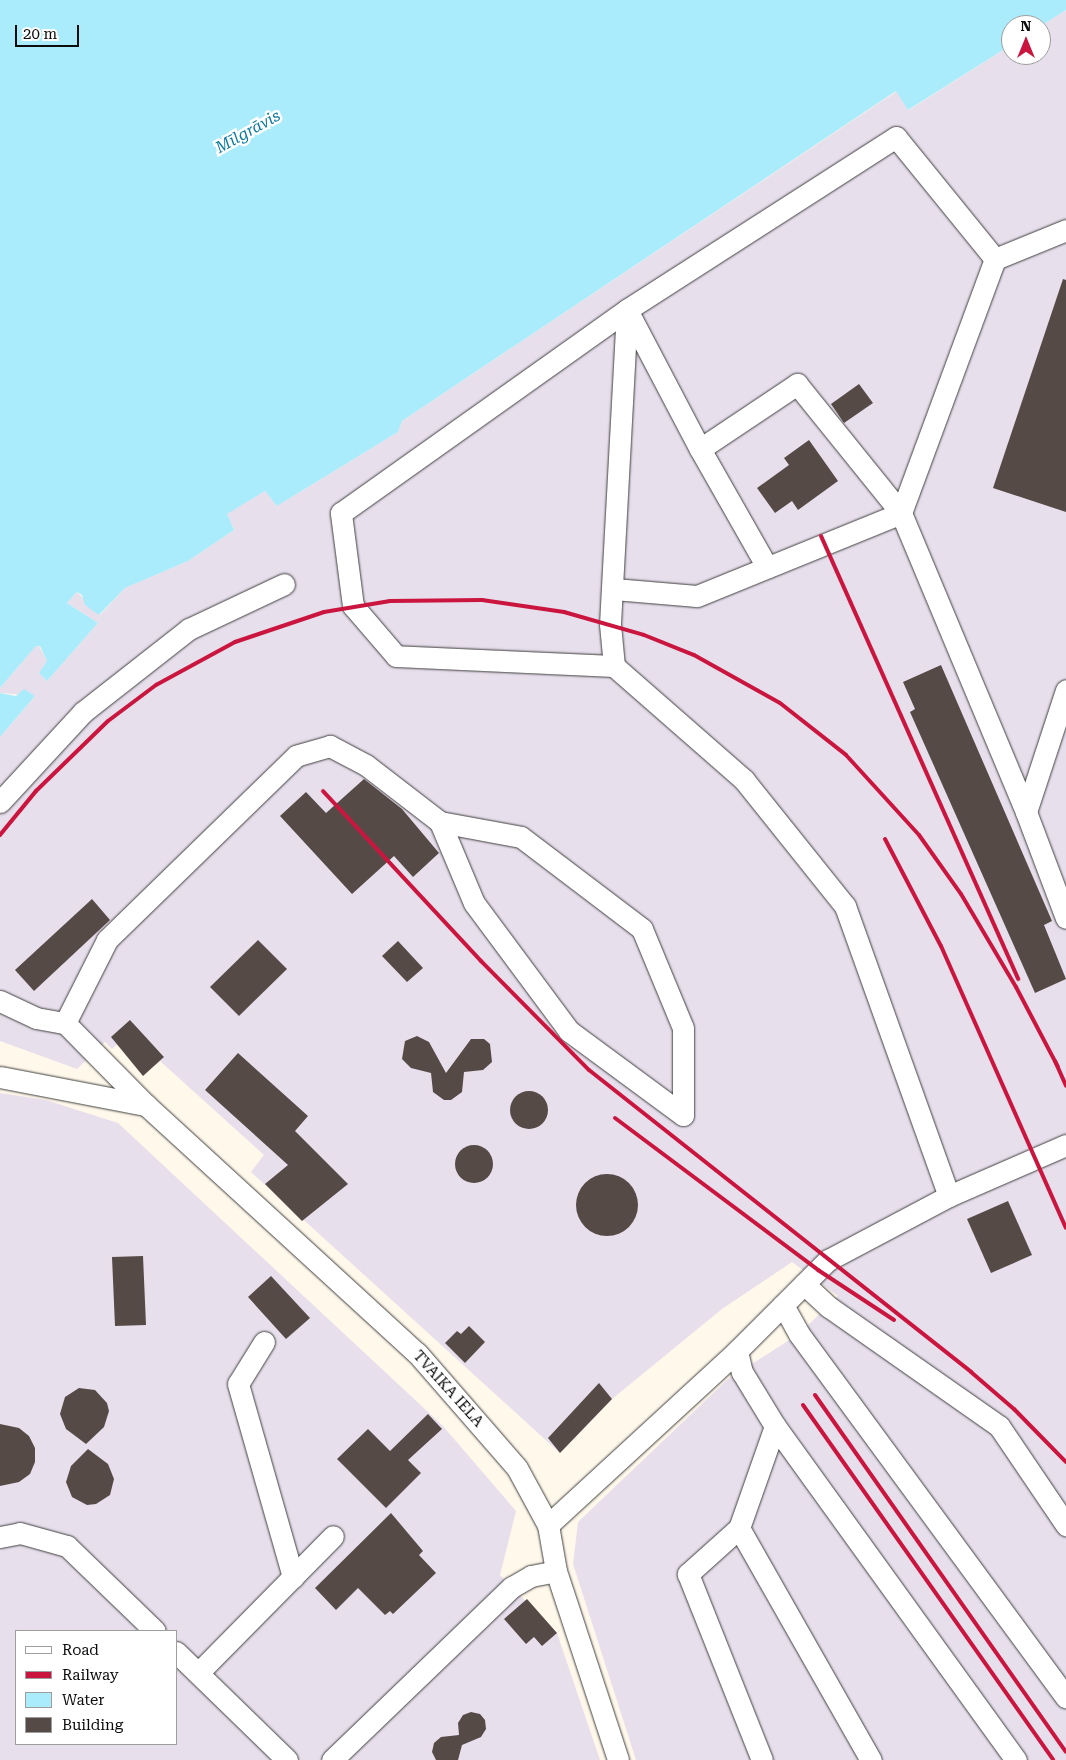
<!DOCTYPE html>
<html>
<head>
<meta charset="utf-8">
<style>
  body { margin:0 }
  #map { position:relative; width:1066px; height:1760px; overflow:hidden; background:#fff8eb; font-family:"Roboto Serif",serif }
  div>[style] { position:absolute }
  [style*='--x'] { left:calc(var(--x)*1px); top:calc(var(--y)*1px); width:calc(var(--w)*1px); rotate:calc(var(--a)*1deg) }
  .industrial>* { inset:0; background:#e8dfec }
  .water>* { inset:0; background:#aaecfc }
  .building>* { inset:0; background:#564a47 }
  .round { border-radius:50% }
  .roads { filter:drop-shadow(0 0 1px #3f3f3f) drop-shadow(0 0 1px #3f3f3f) }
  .minor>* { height:21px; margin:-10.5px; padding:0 10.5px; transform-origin:10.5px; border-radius:10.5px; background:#fff }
  .rail>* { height:4px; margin:-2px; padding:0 2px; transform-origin:2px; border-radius:2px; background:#ca163f }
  span { translate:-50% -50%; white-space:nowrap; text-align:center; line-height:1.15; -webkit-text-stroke:5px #fff; paint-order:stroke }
  .street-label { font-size:15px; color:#0c0c0c }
  .water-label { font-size:16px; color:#097aa2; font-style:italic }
  .legend { position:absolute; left:15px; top:1630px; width:162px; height:115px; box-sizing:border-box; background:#fff; border:1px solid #9e9e9e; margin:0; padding:6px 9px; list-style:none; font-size:15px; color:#0c0c0c }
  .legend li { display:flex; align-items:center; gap:10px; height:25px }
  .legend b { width:25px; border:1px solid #9e9e9e }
  .north { position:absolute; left:1001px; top:15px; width:50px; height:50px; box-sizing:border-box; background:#fff; border:1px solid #9e9e9e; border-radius:50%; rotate:0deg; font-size:14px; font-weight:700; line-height:20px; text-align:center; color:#0c0c0c }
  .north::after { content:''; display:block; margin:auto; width:18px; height:22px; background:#ca163f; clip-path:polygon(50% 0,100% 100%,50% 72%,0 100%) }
  .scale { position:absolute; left:15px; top:25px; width:64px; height:22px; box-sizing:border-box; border:2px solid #0c0c0c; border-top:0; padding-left:6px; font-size:15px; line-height:18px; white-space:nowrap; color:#0c0c0c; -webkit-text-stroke:4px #fff; paint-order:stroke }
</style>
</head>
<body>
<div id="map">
  <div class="industrial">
    <div style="clip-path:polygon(1066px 10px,1066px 1760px,636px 1760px,573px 1564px,578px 1522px,728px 1379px,799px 1334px,838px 1296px,792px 1262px,722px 1309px,612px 1399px,560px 1453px,251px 1172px,264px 1155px,160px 1061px,164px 1056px,150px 1042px,120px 1042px,112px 1049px,105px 1042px,77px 1069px,0 1041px,0 737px,35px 696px,0 693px,0 688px,36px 646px,39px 646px,47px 661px,40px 673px,47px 681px,98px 623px,67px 603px,77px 592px,100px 615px,125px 588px,188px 561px,234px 530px,226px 514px,265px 491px,277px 506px,398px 432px,402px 421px,897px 91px,909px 110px,1011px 45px,1011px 55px,1041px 55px,1041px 26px)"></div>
    <div style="clip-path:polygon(evenodd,0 1093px,46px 1100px,118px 1123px,442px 1425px,516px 1511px,500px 1575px,557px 1633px,600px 1760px,0 1760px,0 1093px,16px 1631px,176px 1631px,176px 1744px,16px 1744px,16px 1631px)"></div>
  </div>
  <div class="water">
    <div style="clip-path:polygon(0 0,1066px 0,1066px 10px,1041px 26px,1011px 25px,1011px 45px,908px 110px,896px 91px,402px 421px,398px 432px,277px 506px,265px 491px,227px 514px,234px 530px,188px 561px,125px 588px,99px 615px,85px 605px,82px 595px,77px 592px,67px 603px,98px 623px,47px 681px,39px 673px,47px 661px,40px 646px,36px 646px,0 688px)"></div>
    <div style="clip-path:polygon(24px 689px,35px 696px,0 737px,0 693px,16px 696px)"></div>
  </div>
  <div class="building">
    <div style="clip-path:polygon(1063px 279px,1066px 280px,1066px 512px,993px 488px)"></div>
    <div style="clip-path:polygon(859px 384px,873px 403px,844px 423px,831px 404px)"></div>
    <div style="clip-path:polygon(809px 440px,838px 481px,798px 510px,792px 501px,775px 513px,757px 488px,789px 465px,784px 458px)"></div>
    <div style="clip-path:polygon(941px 665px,1052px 921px,1044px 925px,1066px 979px,1035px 993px,910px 712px,915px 709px,903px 682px)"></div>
    <div style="clip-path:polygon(364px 779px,402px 809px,439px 853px,413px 877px,394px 856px,352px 894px,280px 816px,306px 792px,326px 813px)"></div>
    <div style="clip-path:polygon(92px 899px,110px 920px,34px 991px,15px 970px)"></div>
    <div style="clip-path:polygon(258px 940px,287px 969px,239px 1016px,210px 987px)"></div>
    <div style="clip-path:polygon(398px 941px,423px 968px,407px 982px,382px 956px)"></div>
    <div style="clip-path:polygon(130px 1020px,164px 1057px,143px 1076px,111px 1037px)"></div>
    <div style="clip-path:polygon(417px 1036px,429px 1042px,446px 1073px,471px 1039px,484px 1039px,490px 1044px,492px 1062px,483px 1070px,464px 1072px,462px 1092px,451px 1100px,444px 1100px,433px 1092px,431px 1073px,411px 1068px,402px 1059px,405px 1041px)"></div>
    <div style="clip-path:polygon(238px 1053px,308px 1116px,295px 1131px,348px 1184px,302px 1221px,265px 1184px,288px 1165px,205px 1090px)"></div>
    <div class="round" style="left:510px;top:1091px;width:38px;height:38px"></div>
    <div class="round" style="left:455px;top:1145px;width:38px;height:38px"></div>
    <div class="round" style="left:576px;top:1174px;width:62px;height:62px"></div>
    <div style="clip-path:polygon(1008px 1201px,1032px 1255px,991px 1273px,967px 1219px)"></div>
    <div style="clip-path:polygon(143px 1256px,146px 1325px,115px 1326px,112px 1257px)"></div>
    <div style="clip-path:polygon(271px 1276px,310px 1318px,286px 1339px,248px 1297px)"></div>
    <div style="clip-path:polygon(469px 1326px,485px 1342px,465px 1363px,445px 1343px,457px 1331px,461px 1334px)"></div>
    <div style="clip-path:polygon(599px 1383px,612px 1399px,560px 1453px,548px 1438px)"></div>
    <div style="clip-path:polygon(79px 1388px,95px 1390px,107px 1403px,109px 1411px,104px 1427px,86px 1444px,66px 1429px,60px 1414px,65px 1397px)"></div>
    <div style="clip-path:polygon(428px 1414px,442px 1429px,408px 1460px,421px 1473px,386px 1508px,337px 1459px,368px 1429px,390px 1451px)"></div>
    <div style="clip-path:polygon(0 1424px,19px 1428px,29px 1436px,35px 1448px,35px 1462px,30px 1474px,19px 1482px,0 1486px)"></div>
    <div style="clip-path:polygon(88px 1449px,108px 1464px,114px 1479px,110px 1495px,96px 1504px,87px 1505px,72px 1497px,66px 1482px,71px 1466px)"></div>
    <div style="clip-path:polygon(391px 1513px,423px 1551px,419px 1555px,436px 1573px,393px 1614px,390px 1611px,385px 1615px,358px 1588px,336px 1610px,315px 1588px)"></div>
    <div style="clip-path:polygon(527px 1599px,557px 1633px,542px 1646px,534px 1637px,526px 1644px,504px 1619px)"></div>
    <div style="clip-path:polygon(471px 1712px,480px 1714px,485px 1720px,486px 1729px,481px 1737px,462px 1745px,458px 1760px,436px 1760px,432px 1752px,434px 1743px,441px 1737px,459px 1735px,458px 1723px,463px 1715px)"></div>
  </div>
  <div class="roads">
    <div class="minor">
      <div style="--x:995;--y:259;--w:157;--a:-129.1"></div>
      <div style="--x:896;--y:137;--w:320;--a:147.3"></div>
      <div style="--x:627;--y:310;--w:157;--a:62.3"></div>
      <div style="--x:700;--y:449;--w:117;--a:-33.8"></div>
      <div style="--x:797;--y:384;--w:166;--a:51.1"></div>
      <div style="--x:901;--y:513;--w:324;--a:67.3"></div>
      <div style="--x:1026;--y:812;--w:113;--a:69.3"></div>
      <div style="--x:700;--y:449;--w:136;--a:60.4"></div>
      <div style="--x:614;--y:589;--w:83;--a:4.8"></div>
      <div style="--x:697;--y:596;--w:220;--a:-22.1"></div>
      <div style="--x:901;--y:513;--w:271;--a:-69.7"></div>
      <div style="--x:995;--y:259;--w:77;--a:-22.2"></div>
      <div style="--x:614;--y:666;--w:218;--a:-177.4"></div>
      <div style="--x:396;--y:656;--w:66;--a:-130.7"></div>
      <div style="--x:353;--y:606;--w:94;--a:-97.4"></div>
      <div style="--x:341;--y:513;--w:351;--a:-35.4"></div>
      <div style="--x:627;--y:310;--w:314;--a:93.1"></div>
      <div style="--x:610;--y:624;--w:42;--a:84.6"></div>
      <div style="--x:614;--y:666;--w:173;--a:41.2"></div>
      <div style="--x:744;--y:780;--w:161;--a:51.3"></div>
      <div style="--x:845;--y:906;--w:308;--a:70.3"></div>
      <div style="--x:0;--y:802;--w:122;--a:-47.3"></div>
      <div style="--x:83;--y:712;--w:135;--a:-38.1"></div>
      <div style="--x:189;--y:629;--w:105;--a:-25.3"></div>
      <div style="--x:1026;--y:812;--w:128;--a:-71.8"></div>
      <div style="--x:440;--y:822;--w:82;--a:10.5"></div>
      <div style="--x:521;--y:837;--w:152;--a:37.2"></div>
      <div style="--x:642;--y:929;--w:107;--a:67.5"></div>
      <div style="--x:683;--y:1028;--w:87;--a:90"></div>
      <div style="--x:683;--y:1115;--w:142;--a:-143.6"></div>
      <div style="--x:569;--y:1031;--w:159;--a:-126.6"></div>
      <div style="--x:474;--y:903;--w:88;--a:-112.8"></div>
      <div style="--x:440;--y:822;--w:93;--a:-142.4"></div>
      <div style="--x:366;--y:765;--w:41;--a:-152.2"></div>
      <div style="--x:330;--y:746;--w:35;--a:164"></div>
      <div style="--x:296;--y:756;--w:264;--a:135.8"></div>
      <div style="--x:107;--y:940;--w:93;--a:116.8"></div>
      <div style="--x:65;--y:1023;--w:115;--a:45.4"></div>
      <div style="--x:146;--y:1105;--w:367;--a:42.5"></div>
      <div style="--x:417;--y:1353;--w:152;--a:49"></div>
      <div style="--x:517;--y:1468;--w:65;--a:61.5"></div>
      <div style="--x:548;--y:1525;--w:47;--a:80.1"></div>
      <div style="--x:556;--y:1571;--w:199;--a:71.8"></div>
      <div style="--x:0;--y:1001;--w:40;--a:25"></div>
      <div style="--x:36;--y:1018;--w:29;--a:10"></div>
      <div style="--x:0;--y:1077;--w:149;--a:10.9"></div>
      <div style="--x:804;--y:1284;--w:34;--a:43"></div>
      <div style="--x:829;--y:1307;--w:208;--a:35"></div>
      <div style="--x:999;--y:1426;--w:120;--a:55.9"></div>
      <div style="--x:783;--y:1305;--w:33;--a:61"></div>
      <div style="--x:799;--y:1334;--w:451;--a:53.7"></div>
      <div style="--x:264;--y:1342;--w:49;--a:121.8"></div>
      <div style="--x:238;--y:1384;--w:201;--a:74.1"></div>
      <div style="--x:737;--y:1351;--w:22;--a:77"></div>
      <div style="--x:742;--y:1372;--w:63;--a:58.6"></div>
      <div style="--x:775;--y:1426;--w:412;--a:54.2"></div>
      <div style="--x:775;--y:1426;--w:108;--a:109.4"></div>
      <div style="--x:739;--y:1528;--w:267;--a:60.4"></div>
      <div style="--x:548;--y:1525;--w:257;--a:-42.6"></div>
      <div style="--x:737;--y:1351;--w:129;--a:-45"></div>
      <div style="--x:828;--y:1260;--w:137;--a:-27.9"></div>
      <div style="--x:949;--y:1196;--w:128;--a:-23.6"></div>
      <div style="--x:739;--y:1528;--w:69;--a:138"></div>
      <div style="--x:688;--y:1574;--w:200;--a:68.3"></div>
      <div style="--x:0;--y:1537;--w:20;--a:-11"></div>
      <div style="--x:20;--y:1533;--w:49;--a:15.5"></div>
      <div style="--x:67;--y:1546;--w:122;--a:44"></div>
      <div style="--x:176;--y:1652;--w:155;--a:44.2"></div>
      <div style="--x:198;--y:1673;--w:192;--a:-45.4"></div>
      <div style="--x:332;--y:1760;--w:250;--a:-43.9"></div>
      <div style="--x:512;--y:1587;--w:22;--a:-30"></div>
      <div style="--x:531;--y:1576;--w:25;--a:-11"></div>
    </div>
  </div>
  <div class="rail">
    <div style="--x:821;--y:536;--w:485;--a:66"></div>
    <div style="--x:323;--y:791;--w:232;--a:47.1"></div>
    <div style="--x:481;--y:961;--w:153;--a:45.3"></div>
    <div style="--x:589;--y:1070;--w:487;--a:38.3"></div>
    <div style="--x:971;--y:1372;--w:57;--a:40.7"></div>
    <div style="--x:1014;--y:1409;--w:74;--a:45.5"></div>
    <div style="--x:0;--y:835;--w:57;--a:-50.7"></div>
    <div style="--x:36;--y:791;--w:100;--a:-44.2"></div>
    <div style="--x:108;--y:721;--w:60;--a:-36.9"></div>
    <div style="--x:156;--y:685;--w:90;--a:-28.6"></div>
    <div style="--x:235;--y:642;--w:94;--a:-18.6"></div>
    <div style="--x:324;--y:612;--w:67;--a:-9.5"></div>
    <div style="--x:390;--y:601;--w:92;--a:-0.6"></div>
    <div style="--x:482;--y:600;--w:83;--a:8.3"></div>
    <div style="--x:564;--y:612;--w:83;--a:16"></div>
    <div style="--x:644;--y:635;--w:54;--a:21.8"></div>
    <div style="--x:694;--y:655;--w:98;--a:29.2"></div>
    <div style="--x:780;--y:703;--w:84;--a:38.2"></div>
    <div style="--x:846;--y:755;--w:108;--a:47.6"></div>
    <div style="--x:919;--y:835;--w:72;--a:54.6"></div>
    <div style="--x:961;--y:894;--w:108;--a:59.4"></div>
    <div style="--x:1016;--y:987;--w:90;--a:62.3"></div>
    <div style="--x:885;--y:839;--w:121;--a:62.4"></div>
    <div style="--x:941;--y:946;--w:308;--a:66.1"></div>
    <div style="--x:1055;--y:1061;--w:27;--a:66"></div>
    <div style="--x:615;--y:1118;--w:254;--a:36.8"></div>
    <div style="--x:818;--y:1270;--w:91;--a:33.3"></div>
    <div style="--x:815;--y:1395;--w:436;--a:54.9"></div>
    <div style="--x:803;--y:1405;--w:434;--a:54.8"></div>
  </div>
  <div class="street-label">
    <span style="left:448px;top:1389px;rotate:48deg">TVAIKA IELA</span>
  </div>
  <div class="water-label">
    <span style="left:248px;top:132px;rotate:-29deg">Mīlgrāvis</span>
  </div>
  <ul class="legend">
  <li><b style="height:6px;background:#fff"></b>Road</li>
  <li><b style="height:6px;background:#ca163f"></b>Railway</li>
  <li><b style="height:14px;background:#aaecfc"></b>Water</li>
  <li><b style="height:14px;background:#564a47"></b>Building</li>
  </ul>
  <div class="north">N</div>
  <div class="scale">20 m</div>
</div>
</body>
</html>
